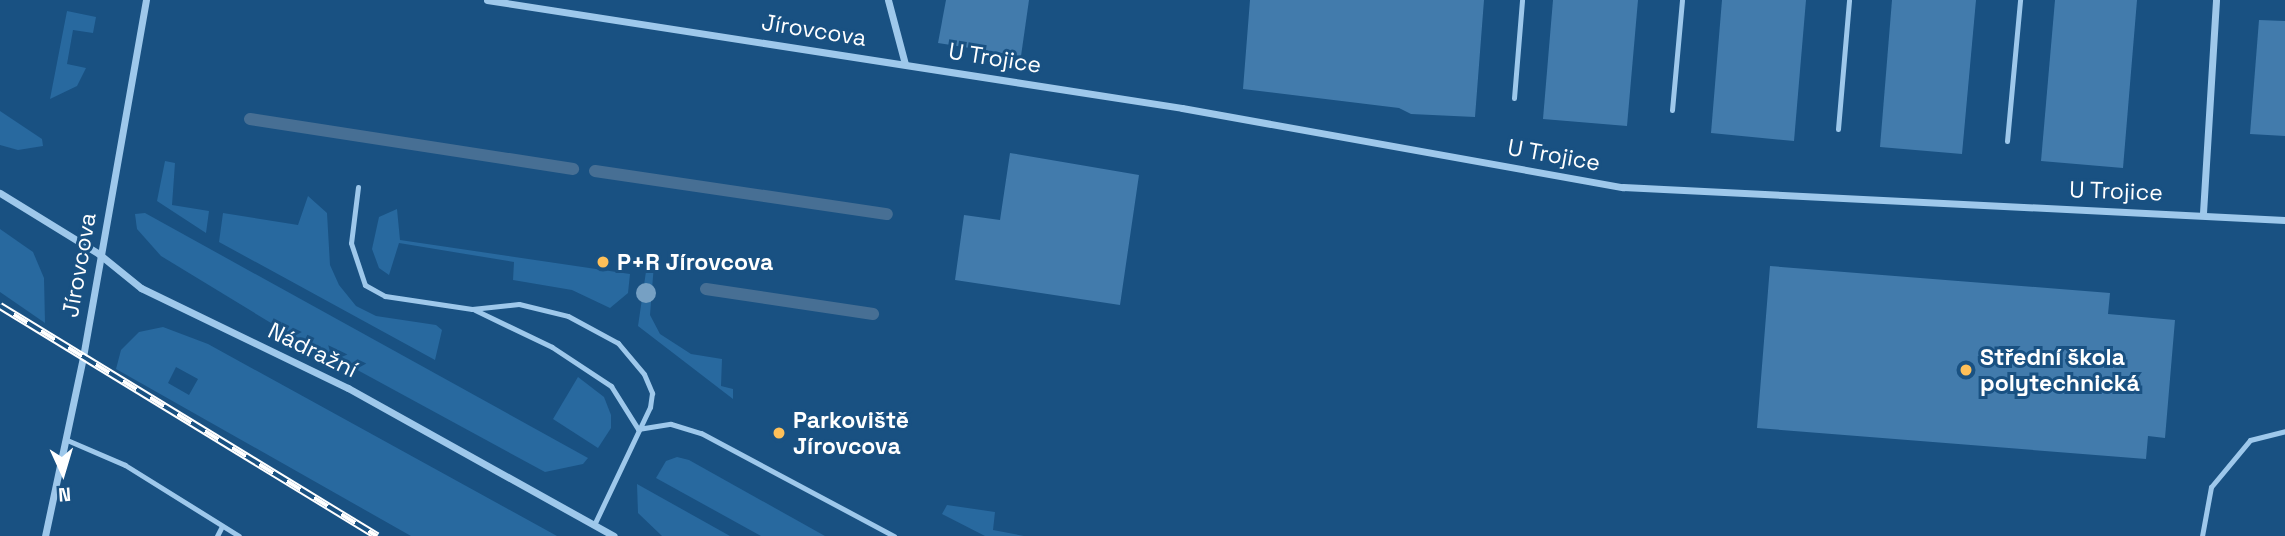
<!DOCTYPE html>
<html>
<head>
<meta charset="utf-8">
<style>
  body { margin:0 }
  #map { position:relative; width:2285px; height:536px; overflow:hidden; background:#195182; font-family:"Space Grotesk",sans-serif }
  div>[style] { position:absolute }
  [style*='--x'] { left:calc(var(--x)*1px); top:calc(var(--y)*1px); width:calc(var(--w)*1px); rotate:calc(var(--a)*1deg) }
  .green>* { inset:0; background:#28699f }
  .stream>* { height:12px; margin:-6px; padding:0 6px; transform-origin:6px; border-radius:6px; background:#476f94 }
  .building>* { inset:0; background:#427bac }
  .lane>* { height:5px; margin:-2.5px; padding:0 2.5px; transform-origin:2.5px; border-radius:2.5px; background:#9ec8eb }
  .street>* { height:7px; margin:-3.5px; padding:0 3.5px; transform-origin:3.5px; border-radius:3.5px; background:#9ec8eb }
  .rail>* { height:8px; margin-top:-4px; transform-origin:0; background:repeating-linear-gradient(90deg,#195182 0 16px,#fff 0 32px); box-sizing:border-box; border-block:2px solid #fff }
  .trees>* { width:20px; height:20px; margin:-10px; border-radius:50%; background:#76a0c3 }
  .dots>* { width:19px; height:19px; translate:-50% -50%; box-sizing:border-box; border:4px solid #195182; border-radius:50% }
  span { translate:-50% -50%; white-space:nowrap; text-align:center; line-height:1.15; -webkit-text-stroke:6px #195182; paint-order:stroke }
  .street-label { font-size:23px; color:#fff }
  .poi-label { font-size:23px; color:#fff; font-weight:700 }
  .left { translate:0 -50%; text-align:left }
  .north { position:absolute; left:28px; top:438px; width:70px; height:70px; -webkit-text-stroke:5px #195182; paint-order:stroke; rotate:176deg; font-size:19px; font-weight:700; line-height:28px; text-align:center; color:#fff }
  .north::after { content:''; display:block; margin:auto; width:24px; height:32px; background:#fff; clip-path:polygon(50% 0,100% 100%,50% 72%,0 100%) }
</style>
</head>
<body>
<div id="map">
  <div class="green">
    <div style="clip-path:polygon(67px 11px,96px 17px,93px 33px,73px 30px,67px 64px,86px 68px,77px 86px,50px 99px)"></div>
    <div style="clip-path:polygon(0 111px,42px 139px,43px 146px,18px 150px,0 145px)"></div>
    <div style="clip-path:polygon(165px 161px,175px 163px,172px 205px,209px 211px,206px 233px,157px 201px)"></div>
    <div style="clip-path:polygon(308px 196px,327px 213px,330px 265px,339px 285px,356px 306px,376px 316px,436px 325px,442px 330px,435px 360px,219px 242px,223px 213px,298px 225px)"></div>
    <div style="clip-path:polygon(397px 209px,400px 240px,630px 274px,628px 293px,610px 308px,572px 290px,513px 280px,514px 262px,399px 243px,389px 275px,379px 268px,372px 249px,379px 217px)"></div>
    <div style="clip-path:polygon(145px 213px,588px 458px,583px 464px,545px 472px,271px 323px,161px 256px,137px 229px,135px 214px)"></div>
    <div style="clip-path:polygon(0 229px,33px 252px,44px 278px,45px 323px,0 292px)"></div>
    <div style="clip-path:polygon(649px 251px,654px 264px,650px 315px,660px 334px,691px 354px,722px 359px,721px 386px,733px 389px,733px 399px,638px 326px)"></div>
    <div style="clip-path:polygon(evenodd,163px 327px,208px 344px,557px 536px,411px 536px,116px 369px,121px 350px,139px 332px,163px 327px,176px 367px,198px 379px,189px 395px,168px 383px,176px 367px)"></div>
    <div style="clip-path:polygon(578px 377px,604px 397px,611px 415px,611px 428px,598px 448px,553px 419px)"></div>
    <div style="clip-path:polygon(677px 457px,689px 460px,825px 536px,761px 536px,656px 478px,666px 461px)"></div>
    <div style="clip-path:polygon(637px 484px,730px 536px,662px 536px,638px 513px)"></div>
    <div style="clip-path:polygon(947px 505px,995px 512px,993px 530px,1024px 536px,985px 536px,942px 514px)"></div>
  </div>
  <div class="stream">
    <div style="--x:250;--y:119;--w:327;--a:8.8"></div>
    <div style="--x:595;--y:171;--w:295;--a:8.4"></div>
    <div style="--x:706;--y:289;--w:169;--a:8.5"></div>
  </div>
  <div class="building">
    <div style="clip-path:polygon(946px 0,1029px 0,1021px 56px,938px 43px)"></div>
    <div style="clip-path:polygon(1250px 0,1484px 0,1475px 117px,1411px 114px,1399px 108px,1243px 89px)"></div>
    <div style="clip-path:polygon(1553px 0,1638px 0,1627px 126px,1543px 119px)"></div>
    <div style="clip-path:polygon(1722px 0,1806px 0,1794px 141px,1711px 133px)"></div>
    <div style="clip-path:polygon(1892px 0,1976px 0,1962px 154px,1880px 147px)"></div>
    <div style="clip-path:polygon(2055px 0,2137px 0,2123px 168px,2041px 161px)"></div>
    <div style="clip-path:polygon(2259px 20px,2285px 21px,2285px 136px,2250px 134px)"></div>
    <div style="clip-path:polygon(1010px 153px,1139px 175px,1120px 305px,955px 280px,964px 215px,1000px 220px)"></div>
    <div style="clip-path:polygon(1770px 266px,2110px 293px,2108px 314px,2175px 320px,2165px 438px,2148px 436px,2146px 459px,1757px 428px)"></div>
  </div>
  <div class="lane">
    <div style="--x:1514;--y:98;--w:98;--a:-85.3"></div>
    <div style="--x:1672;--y:110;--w:110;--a:-84.8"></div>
    <div style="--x:1838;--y:129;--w:129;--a:-85.1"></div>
    <div style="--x:2007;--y:141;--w:142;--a:-84.7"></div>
    <div style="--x:358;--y:187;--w:56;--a:97.1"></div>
    <div style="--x:351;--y:243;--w:44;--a:71.6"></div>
    <div style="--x:365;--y:285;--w:23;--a:29"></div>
    <div style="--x:385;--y:296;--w:88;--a:8.5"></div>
    <div style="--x:472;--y:309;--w:47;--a:-6.1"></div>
    <div style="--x:519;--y:304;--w:50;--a:13.8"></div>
    <div style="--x:568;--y:316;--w:57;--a:28.4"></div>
    <div style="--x:618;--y:343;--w:40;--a:50"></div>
    <div style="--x:644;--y:374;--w:21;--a:67"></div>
    <div style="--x:652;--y:393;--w:14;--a:98"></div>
    <div style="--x:650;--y:407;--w:131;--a:115.4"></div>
    <div style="--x:475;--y:310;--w:85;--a:25.7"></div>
    <div style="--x:552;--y:347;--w:71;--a:33.5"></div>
    <div style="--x:611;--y:386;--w:51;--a:57.9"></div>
    <div style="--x:638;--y:429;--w:33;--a:-9"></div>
    <div style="--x:671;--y:424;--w:31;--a:17"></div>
    <div style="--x:701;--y:433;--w:219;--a:28.1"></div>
    <div style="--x:67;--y:440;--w:63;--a:23.3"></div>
    <div style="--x:125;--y:465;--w:134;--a:31.9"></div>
    <div style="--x:217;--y:536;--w:11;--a:-63"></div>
    <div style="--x:2202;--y:536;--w:50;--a:-79.6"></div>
    <div style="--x:2211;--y:487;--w:61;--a:-50.3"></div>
    <div style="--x:2250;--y:440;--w:36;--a:-14"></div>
  </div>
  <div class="street">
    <div style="--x:487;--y:0;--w:703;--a:8.83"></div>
    <div style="--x:1182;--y:108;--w:448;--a:10.2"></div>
    <div style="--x:1623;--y:187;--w:663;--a:2.85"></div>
    <div style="--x:888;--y:0;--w:66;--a:75.1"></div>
    <div style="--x:0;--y:193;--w:116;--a:31.6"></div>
    <div style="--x:99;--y:254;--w:54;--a:39"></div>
    <div style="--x:141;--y:288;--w:230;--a:25.8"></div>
    <div style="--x:348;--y:388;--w:304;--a:29.1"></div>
    <div style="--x:2203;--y:213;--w:213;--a:-86.5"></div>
    <div style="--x:45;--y:536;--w:183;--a:-78"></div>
    <div style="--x:83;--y:357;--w:363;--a:-80"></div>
  </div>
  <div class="rail">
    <div style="--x:0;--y:306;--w:442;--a:31.4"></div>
  </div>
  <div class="trees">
    <div style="left:646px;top:293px"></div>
  </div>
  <div class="dots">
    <div style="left:603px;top:262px;background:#fec059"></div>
    <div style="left:1966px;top:370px;background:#fec059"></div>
    <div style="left:779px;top:433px;background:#fec059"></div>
  </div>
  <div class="street-label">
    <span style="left:814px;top:30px;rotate:9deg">Jírovcova</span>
    <span style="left:995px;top:58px;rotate:9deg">U Trojice</span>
    <span style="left:1554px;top:155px;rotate:10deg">U Trojice</span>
    <span style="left:2116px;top:191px;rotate:2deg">U Trojice</span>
    <span style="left:79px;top:265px;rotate:-80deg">Jírovcova</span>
    <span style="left:313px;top:350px;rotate:26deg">Nádražní</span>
  </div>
  <div class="poi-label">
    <span class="left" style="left:617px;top:262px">P+R Jírovcova</span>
    <span class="left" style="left:1980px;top:370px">Střední škola<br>polytechnická</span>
    <span class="left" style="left:793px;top:433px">Parkoviště<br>Jírovcova</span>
  </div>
  <div class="north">N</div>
</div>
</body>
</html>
